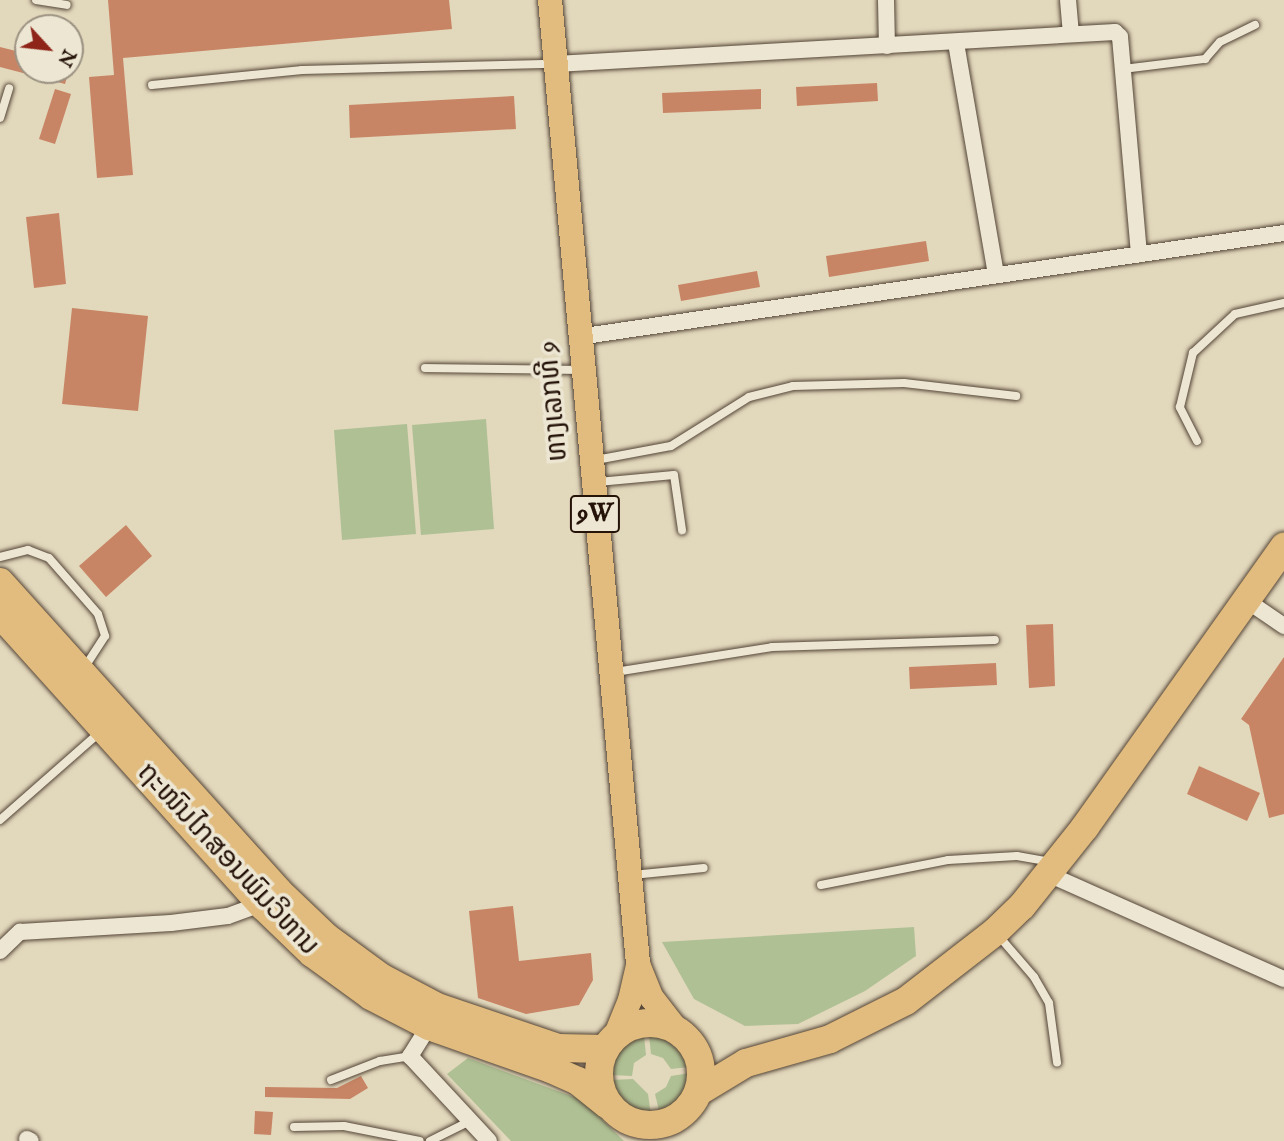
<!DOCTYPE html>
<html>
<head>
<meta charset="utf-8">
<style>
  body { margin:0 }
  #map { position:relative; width:1284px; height:1141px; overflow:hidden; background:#e2d8bc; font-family:"IM FELL English","Noto Sans Lao",serif }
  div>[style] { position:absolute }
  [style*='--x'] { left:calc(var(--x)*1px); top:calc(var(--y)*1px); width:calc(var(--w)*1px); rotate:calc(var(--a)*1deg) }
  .green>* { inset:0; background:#afc094 }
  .building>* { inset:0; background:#c88565 }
  .roads { filter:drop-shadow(0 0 2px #544436) drop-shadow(0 0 2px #544436) }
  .lane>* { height:8px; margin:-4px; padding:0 4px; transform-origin:4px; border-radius:4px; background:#ece6d3 }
  .street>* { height:16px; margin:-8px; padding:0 8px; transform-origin:8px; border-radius:8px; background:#ece6d3 }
  .primary>* { height:24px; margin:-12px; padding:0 12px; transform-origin:12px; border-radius:12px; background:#e1bc7e }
  .highway>* { height:28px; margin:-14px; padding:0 14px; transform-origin:14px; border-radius:14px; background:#e1bc7e }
  .highway>.ring { margin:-14px; padding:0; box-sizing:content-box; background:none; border:28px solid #e1bc7e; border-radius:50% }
  span { translate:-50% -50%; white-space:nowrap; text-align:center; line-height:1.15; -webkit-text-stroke:7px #ece6d3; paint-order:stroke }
  .shield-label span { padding:2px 5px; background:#ece6d3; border:2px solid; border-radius:5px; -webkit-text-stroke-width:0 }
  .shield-label { font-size:26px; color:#251309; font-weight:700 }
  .street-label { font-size:28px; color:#251309 }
  .north { position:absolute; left:14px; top:14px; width:70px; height:70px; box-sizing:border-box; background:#ece6d3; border:2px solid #9c9282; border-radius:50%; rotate:117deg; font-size:19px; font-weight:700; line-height:28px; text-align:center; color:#251309 }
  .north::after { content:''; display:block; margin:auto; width:24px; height:32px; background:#8f2418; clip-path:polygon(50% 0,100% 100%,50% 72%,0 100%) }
</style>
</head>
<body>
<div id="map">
  <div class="green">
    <div style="clip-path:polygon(486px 419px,494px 529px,421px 535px,412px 425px)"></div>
    <div style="clip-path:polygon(407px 424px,416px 534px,342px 540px,334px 430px)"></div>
    <div style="clip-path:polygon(914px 927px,916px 956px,865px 991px,798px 1024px,745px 1026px,694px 999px,662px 942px)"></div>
    <div style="clip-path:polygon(649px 1035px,674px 1042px,689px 1067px,671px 1069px,663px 1058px,651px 1054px)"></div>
    <div style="clip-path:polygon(644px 1036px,646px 1055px,634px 1063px,632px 1076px,611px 1075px,617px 1054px,625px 1044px)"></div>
    <div style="clip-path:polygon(468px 1058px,582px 1100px,624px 1141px,511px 1141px,447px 1074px)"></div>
    <div style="clip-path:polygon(690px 1073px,682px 1100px,660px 1115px,655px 1094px,666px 1087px,671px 1076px)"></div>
    <div style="clip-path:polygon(633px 1079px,648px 1094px,651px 1115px,633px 1112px,614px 1093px,610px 1080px)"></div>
  </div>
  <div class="building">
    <div style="clip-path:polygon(108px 0,449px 0,452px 29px,123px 58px,133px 175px,97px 178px,89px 77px,114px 75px)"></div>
    <div style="clip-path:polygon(0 47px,28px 54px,28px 70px,69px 70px,65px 84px,0 67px)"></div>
    <div style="clip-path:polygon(877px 83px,878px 101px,797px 106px,796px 87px)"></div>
    <div style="clip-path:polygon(55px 89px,71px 94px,55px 144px,39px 139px)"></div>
    <div style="clip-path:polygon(761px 89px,761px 109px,663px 113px,662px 93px)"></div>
    <div style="clip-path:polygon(514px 96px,516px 129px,350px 138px,349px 105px)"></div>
    <div style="clip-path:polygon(59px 213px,66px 284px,34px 288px,26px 217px)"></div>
    <div style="clip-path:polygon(926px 241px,929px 261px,829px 277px,826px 256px)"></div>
    <div style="clip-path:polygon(757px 271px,760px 287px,681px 301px,678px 285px)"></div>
    <div style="clip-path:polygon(72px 308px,148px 316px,138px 411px,62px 404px)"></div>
    <div style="clip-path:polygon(126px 525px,152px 556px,106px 597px,79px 566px)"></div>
    <div style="clip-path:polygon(1053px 624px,1055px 686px,1029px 688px,1026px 625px)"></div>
    <div style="clip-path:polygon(1284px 657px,1284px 814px,1269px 818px,1249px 725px,1241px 719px)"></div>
    <div style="clip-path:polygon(996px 663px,997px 685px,910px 689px,909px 667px)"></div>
    <div style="clip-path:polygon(1199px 766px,1260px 793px,1247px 821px,1187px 794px)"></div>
    <div style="clip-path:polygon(513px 906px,519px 961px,591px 953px,593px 980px,579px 1005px,526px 1014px,478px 998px,469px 911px)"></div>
    <div style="clip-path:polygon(361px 1076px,368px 1088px,350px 1099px,265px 1097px,265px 1087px,337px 1088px)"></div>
    <div style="clip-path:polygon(255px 1111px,273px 1112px,271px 1135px,254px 1134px)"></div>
  </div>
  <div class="roads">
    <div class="lane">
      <div style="--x:36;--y:0;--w:31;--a:9"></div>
      <div style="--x:1123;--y:69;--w:83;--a:-7"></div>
      <div style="--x:1205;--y:59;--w:23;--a:-49"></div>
      <div style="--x:1220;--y:42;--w:39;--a:-26"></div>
      <div style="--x:152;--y:85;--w:151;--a:-5.7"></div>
      <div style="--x:302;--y:70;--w:251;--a:-1.4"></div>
      <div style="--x:0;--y:118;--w:31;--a:-73"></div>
      <div style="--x:425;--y:368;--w:154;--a:0.7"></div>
      <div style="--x:1197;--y:441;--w:38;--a:-117"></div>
      <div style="--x:1180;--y:407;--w:56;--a:-76.5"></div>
      <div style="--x:1193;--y:353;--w:57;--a:-42.9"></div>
      <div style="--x:1235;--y:314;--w:50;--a:-12.7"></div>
      <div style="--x:596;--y:460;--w:76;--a:-10.6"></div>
      <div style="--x:671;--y:446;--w:92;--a:-32.1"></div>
      <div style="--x:749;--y:397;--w:45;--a:-14"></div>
      <div style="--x:793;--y:386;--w:111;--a:-1.5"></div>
      <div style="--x:904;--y:383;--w:113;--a:6.6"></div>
      <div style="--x:598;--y:482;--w:76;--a:-5.3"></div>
      <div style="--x:674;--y:475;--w:56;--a:81.7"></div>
      <div style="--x:0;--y:557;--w:29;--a:-14"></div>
      <div style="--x:28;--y:550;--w:22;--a:21"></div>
      <div style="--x:49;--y:558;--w:74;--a:48.8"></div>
      <div style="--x:98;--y:614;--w:23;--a:72"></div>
      <div style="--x:105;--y:636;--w:37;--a:123"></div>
      <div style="--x:615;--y:672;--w:159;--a:-9"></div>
      <div style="--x:772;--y:647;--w:223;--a:-1.8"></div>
      <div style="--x:0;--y:820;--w:132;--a:-41.3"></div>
      <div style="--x:632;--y:875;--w:72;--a:-5.6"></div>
      <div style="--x:821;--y:885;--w:129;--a:-11.1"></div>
      <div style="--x:948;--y:860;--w:69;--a:-3.3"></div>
      <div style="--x:1017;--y:856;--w:34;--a:10"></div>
      <div style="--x:997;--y:934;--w:57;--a:49.3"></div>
      <div style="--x:1034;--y:977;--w:30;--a:60"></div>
      <div style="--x:1049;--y:1003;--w:60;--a:82.3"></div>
      <div style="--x:331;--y:1080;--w:53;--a:-21.2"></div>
      <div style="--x:380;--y:1061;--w:30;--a:-9"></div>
      <div style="--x:294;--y:1127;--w:50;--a:-1.1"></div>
      <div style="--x:344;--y:1126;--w:77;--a:11.2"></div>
      <div style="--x:430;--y:1141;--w:45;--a:-26.6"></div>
    </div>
    <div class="street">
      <div style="--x:886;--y:0;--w:46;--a:88.8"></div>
      <div style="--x:1068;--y:0;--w:33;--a:85"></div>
      <div style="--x:956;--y:43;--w:235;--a:80.2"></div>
      <div style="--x:556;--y:64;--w:560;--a:-3.28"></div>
      <div style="--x:1115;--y:32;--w:7;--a:45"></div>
      <div style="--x:1120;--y:37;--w:218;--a:85"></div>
      <div style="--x:578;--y:337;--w:714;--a:-8.38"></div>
      <div style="--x:1246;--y:600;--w:46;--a:34.4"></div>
      <div style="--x:1048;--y:874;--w:258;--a:24"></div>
      <div style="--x:0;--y:951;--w:28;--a:-44"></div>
      <div style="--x:20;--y:932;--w:151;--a:-3.4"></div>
      <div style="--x:171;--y:923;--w:57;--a:-7"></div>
      <div style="--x:228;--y:916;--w:40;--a:-20.2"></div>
      <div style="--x:429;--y:1026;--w:36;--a:122"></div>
      <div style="--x:410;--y:1056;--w:116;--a:47.1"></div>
      <div style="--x:27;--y:1139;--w:4;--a:27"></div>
    </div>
    <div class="primary">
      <div style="--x:550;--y:0;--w:968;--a:84.78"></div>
      <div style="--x:638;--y:964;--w:37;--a:68"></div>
      <div style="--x:652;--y:998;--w:41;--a:52"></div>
      <div style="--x:615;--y:1037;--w:40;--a:-68"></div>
      <div style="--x:630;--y:1000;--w:37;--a:-77"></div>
    </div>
    <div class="highway">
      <div style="--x:0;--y:582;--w:416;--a:48"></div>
      <div style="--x:278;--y:891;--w:66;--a:43.8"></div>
      <div style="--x:326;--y:937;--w:69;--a:36.2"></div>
      <div style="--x:382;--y:978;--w:62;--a:27.8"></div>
      <div style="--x:437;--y:1007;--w:128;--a:18.7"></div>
      <div style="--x:558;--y:1048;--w:47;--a:1.2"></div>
      <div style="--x:0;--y:614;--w:393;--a:48"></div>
      <div style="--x:263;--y:906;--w:68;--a:43.8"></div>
      <div style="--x:312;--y:953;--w:73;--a:36.1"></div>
      <div style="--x:371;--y:996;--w:65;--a:27.3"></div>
      <div style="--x:429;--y:1026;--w:129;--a:19.4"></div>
      <div style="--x:551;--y:1069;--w:30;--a:24"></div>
      <div style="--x:578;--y:1081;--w:38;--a:39"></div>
      <div class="ring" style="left:599px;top:1023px;width:74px;height:74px"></div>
      <div style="--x:698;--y:1092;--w:56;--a:-31.1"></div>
      <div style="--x:746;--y:1063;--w:87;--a:-15.9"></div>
      <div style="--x:830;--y:1039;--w:85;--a:-26.6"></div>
      <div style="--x:906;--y:1001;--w:113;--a:-37.8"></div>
      <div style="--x:995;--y:932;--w:37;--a:-44"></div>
      <div style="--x:1022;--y:906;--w:101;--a:-51.4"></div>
      <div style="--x:1085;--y:827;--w:344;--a:-54.6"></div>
    </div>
  </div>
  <div class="shield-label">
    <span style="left:595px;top:514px">9W</span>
  </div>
  <div class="street-label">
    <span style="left:554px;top:401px;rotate:-95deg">ທາງເລກທີ 9</span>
    <span style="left:227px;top:860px;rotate:47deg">ຖະໜົນໄກສອນພົມວິຫານ</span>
  </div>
  <div class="north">N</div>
</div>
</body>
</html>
